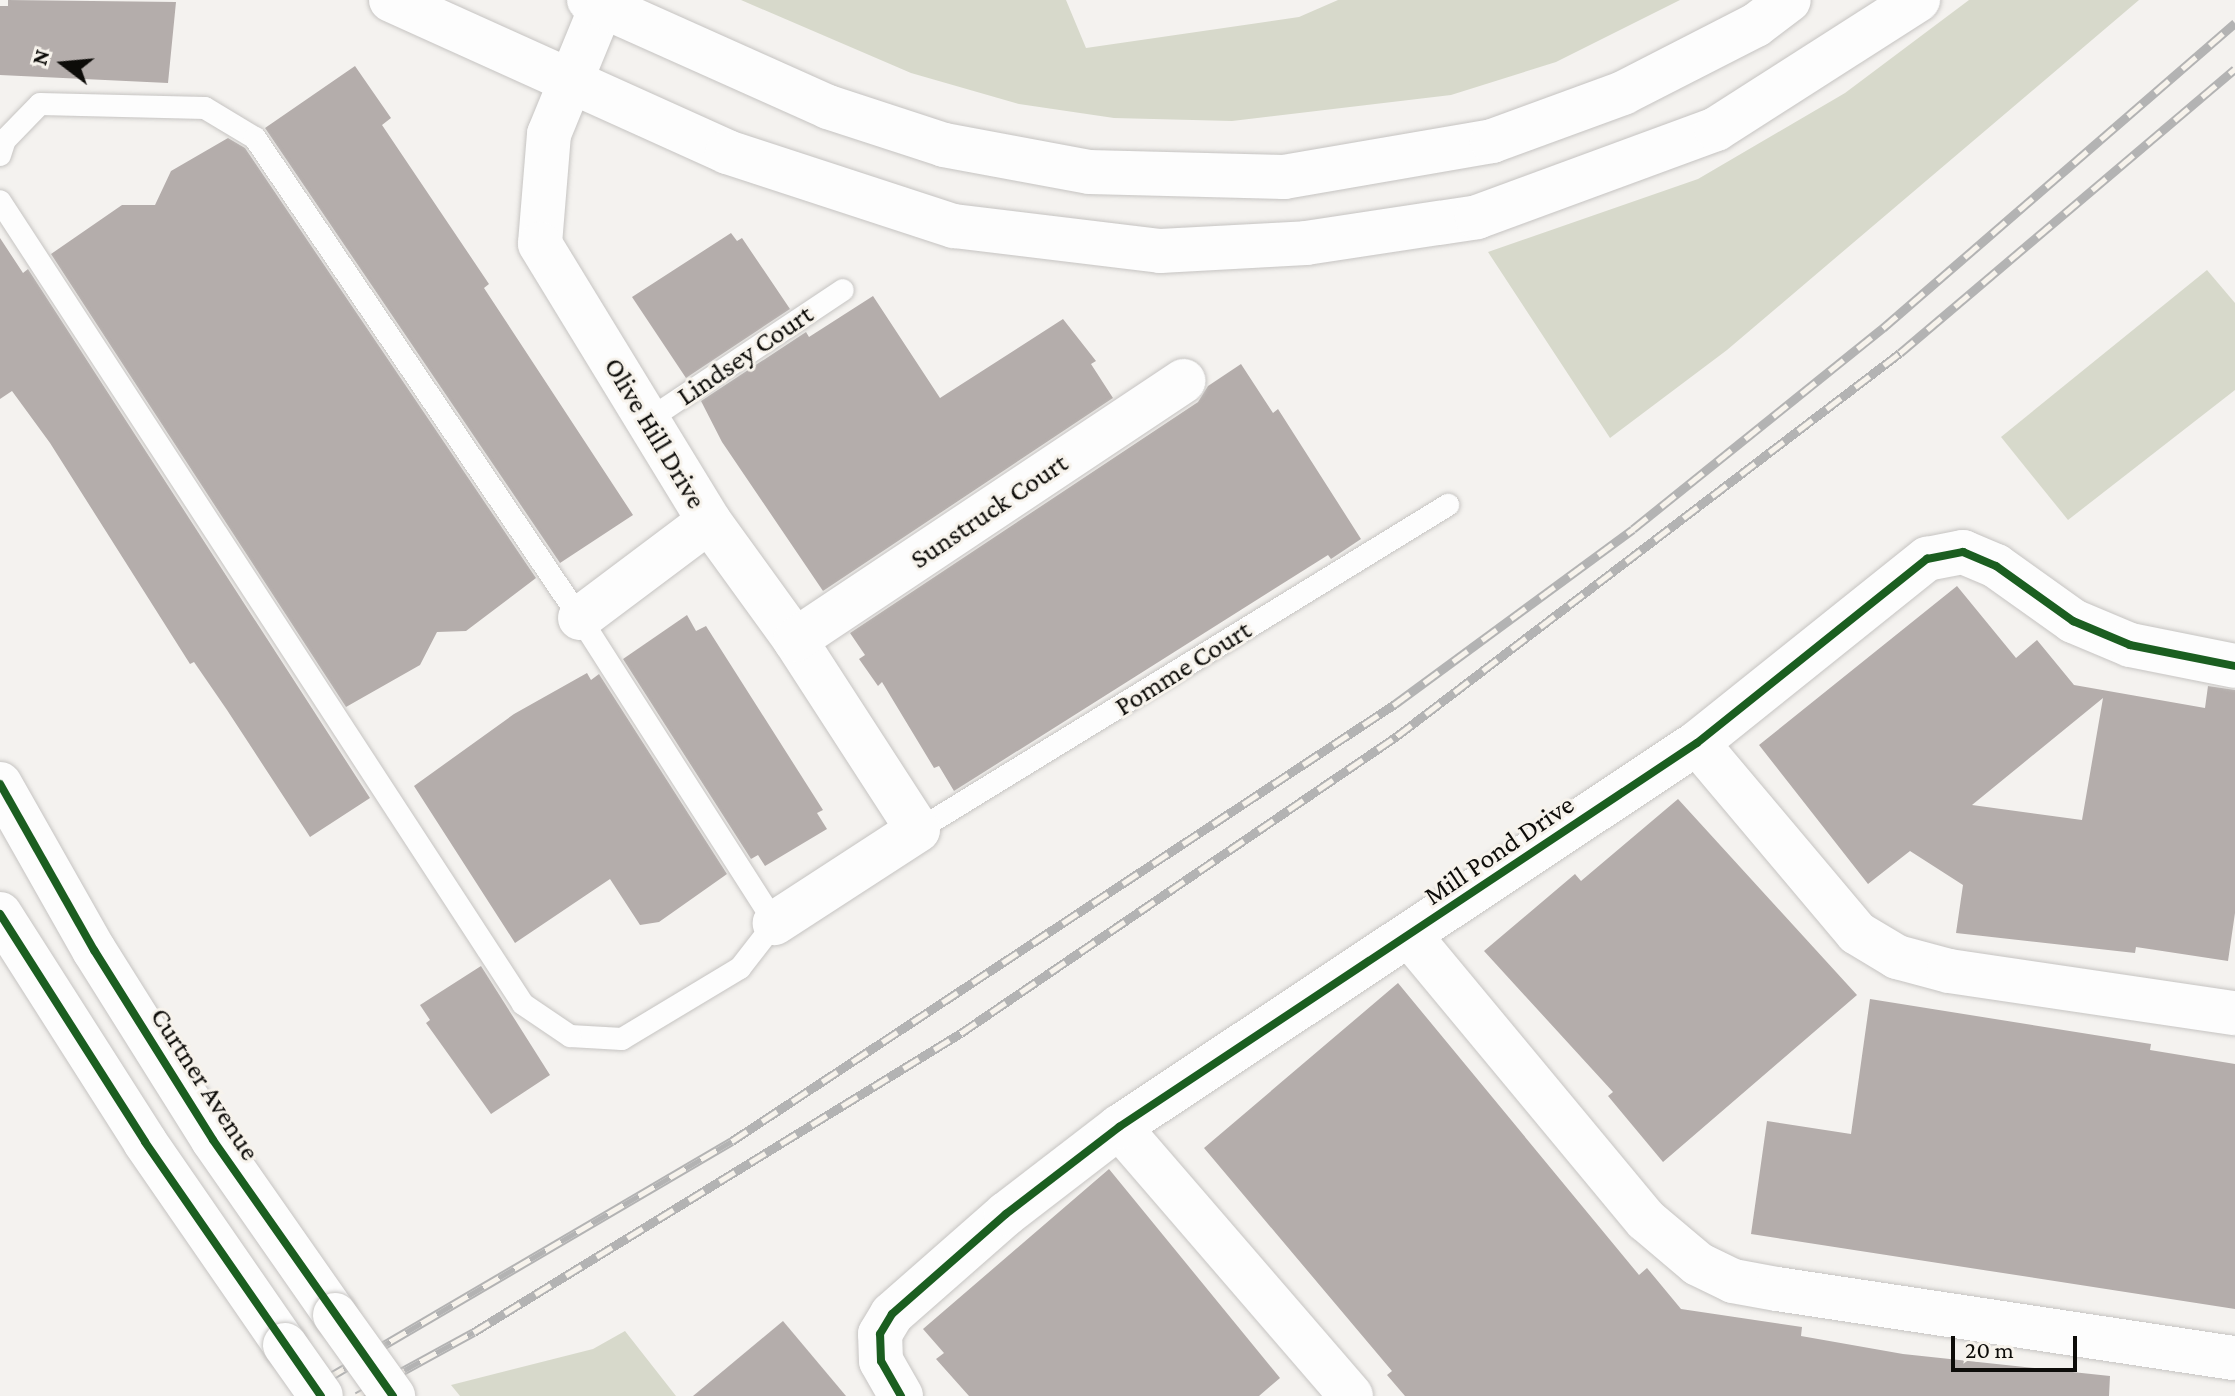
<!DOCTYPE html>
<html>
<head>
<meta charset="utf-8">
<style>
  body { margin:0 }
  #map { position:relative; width:2235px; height:1396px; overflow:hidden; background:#f4f2ef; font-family:"Crimson Pro",serif }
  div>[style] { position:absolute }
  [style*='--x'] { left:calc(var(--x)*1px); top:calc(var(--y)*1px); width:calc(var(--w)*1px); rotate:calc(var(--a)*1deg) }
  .green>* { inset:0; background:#d7d9cb }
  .building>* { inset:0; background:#b4adab }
  .roads { filter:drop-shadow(0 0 2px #c6c4c2) drop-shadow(0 0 2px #c6c4c2) }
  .service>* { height:22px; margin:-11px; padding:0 11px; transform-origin:11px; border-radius:11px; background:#fdfdfd }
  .minor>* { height:44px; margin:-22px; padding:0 22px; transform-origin:22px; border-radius:22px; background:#fdfdfd }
  .tertiary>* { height:44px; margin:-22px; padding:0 22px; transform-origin:22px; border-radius:22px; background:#fdfdfd }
  .primary>* { height:44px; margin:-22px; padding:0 22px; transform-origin:22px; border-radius:22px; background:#fdfdfd }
  .rail>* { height:9px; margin-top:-4.5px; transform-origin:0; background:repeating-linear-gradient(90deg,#f7f3ec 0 18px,#b3b3b3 0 36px); box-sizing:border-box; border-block:2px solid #b3b3b3 }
  .bridges { filter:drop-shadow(0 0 2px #c6c4c2) drop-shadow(0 0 2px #c6c4c2) }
  .primary-bridge>* { height:44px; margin:-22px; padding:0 22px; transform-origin:22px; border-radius:22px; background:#fdfdfd }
  .cycleway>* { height:8px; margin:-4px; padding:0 4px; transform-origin:4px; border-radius:4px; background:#1b5e20 }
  span { translate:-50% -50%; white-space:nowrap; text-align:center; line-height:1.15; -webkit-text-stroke:6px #f7f3ec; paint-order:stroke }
  .street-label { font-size:28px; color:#0d0c09 }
  .north { position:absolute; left:24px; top:24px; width:80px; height:80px; -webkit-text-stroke:6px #f7f3ec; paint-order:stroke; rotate:286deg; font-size:22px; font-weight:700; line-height:32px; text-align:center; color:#0d0c09 }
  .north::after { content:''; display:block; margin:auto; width:28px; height:36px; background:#0d0c09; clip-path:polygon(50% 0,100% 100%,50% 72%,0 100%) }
  .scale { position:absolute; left:1951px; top:1336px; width:126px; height:36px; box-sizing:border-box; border:4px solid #0d0c09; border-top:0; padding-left:10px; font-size:24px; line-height:28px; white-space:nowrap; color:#0d0c09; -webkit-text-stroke:6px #f7f3ec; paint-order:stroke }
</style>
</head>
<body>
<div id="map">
  <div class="green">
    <div style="clip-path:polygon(741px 0,1066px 0,1086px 48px,1299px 17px,1338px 0,1680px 0,1556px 62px,1451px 95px,1232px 121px,1114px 118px,1019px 104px,911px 73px)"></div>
    <div style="clip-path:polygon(1969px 0,2139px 0,1727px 350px,1610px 438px,1488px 252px,1698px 179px,1845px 93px)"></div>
    <div style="clip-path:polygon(2207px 270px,2235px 303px,2235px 390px,2068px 520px,2001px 437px)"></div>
    <div style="clip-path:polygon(625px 1331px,676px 1396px,460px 1396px,451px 1385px,593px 1349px)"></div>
  </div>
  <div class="building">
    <div style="clip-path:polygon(8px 0,176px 2px,168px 83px,0 75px,0 6px,8px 6px)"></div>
    <div style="clip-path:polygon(355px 66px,391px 118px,382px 125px,489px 284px,484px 288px,633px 515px,560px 563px,265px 128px)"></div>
    <div style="clip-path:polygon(228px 138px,245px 148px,536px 578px,466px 631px,437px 632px,420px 665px,346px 707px,51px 254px,122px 205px,155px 205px,171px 171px)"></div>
    <div style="clip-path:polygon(731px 233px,737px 241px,742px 238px,790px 309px,686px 378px,632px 297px)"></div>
    <div style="clip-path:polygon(0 238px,23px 273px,28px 269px,370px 798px,310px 837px,227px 710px,194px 662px,190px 664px,50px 443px,12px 391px,0 399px)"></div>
    <div style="clip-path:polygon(873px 296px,940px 398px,1063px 319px,1096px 361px,1091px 364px,1113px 398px,823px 591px,722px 442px,701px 401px,806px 332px,809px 337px)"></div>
    <div style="clip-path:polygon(1241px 364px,1273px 413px,1278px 409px,1361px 539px,1331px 559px,1328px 555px,954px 791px,939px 766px,934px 768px,882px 682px,878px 686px,859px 659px,865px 655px,850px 633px,1198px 402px,1208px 386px)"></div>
    <div style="clip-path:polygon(evenodd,1957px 586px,2016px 658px,2037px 640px,2074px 685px,2205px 708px,2208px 686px,2235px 690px,2235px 913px,2228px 961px,2136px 947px,2135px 953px,1956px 933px,1963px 885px,1910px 851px,1868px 884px,1759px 745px,1957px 586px,2103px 698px,2082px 820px,1972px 805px,2103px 698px)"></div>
    <div style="clip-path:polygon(687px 615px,696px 631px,706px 626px,823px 810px,817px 813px,827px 829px,765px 866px,758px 855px,751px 859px,623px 659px)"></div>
    <div style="clip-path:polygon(587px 673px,591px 680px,599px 674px,727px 874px,659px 922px,640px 925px,610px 879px,515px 943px,414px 786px,514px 714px)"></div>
    <div style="clip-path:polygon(1678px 799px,1857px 995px,1663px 1162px,1608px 1096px,1613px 1092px,1484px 951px,1575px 874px,1581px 881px)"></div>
    <div style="clip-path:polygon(481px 966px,550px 1075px,491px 1114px,426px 1023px,430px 1020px,420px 1005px)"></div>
    <div style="clip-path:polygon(1398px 983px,1639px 1275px,1647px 1268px,1681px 1309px,1802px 1327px,1801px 1336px,1903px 1354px,2110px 1376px,2109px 1396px,1405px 1396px,1387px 1375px,1392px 1371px,1204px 1148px)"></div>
    <div style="clip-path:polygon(1870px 999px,2151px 1044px,2150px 1050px,2235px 1064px,2235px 1309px,1751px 1234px,1767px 1121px,1851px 1134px)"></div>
    <div style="clip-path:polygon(1109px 1169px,1280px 1378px,1259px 1396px,969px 1396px,936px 1359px,944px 1353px,923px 1329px)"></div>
    <div style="clip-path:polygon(783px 1321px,846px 1396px,693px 1396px)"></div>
  </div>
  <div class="roads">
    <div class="service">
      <div style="--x:0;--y:155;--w:16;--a:-72"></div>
      <div style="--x:5;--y:140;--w:50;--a:-45.8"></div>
      <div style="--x:40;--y:104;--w:165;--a:1.4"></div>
      <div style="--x:205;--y:108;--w:58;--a:31"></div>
      <div style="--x:255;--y:138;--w:580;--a:55.9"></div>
      <div style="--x:580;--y:618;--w:362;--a:57.4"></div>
      <div style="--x:775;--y:923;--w:57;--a:127.9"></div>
      <div style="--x:740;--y:968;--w:138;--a:149"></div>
      <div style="--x:622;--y:1039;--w:52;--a:-176.7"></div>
      <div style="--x:570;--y:1036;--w:57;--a:-145.8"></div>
      <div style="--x:523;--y:1004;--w:958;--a:-123.08"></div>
      <div style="--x:648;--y:420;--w:234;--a:-33.7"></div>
      <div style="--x:918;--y:830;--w:622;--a:-31.52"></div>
    </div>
    <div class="minor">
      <div style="--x:604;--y:0;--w:145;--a:112.3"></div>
      <div style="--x:549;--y:134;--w:110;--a:94.7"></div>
      <div style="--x:540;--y:244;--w:324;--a:58.6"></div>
      <div style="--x:709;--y:521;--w:147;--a:54.1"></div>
      <div style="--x:795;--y:640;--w:226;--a:57.1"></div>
      <div style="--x:918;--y:830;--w:171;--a:147"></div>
      <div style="--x:580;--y:618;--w:161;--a:-36.9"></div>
      <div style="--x:795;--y:640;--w:467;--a:-33.7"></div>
      <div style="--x:1697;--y:743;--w:248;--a:49.9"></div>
      <div style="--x:1857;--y:933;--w:47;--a:31"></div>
      <div style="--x:1897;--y:957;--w:54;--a:15.1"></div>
      <div style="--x:1949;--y:971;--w:289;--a:8.4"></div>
      <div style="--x:1410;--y:936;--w:369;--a:50.3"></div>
      <div style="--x:1646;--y:1220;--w:68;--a:40.2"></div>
      <div style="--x:1698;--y:1264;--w:39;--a:26"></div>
      <div style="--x:1733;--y:1281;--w:45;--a:10.3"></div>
      <div style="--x:1777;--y:1289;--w:463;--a:8.6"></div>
      <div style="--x:1119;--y:1127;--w:355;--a:49.2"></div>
      <div style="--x:901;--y:1396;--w:40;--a:-119.7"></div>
      <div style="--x:881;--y:1361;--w:27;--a:-92"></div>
      <div style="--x:880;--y:1334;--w:23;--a:-59"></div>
      <div style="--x:892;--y:1314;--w:152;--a:-41.3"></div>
      <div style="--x:1006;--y:1214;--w:143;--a:-37.6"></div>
      <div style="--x:1119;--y:1127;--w:694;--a:-33.6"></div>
      <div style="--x:1697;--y:743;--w:295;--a:-38.7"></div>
      <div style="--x:1927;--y:559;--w:37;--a:-11"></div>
      <div style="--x:1963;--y:552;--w:36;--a:23"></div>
      <div style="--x:1996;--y:566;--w:95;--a:35.5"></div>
      <div style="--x:2073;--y:621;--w:62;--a:22.8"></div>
      <div style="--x:2130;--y:645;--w:107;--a:11.3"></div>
    </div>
    <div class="tertiary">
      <div style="--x:391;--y:0;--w:369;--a:24.3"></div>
      <div style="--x:727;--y:152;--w:239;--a:18.1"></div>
      <div style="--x:954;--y:226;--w:208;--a:6.9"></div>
      <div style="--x:1160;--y:251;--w:146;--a:-3.1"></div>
      <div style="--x:1306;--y:243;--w:173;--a:-8.6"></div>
      <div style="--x:1477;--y:217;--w:255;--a:-20.2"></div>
      <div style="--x:1716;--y:129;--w:240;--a:-32.6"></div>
      <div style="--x:589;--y:0;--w:262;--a:24.1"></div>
      <div style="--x:828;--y:107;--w:122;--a:18.1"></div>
      <div style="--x:944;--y:145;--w:147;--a:10.5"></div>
      <div style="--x:1089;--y:172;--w:195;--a:1.5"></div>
      <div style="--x:1284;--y:177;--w:211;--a:-9.8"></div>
      <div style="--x:1492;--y:141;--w:140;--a:-20.1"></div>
      <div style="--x:1623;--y:93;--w:149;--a:-27.1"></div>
      <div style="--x:1756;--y:25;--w:41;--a:-37.1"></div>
    </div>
    <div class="primary">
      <div style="--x:0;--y:784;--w:191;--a:60.5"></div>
      <div style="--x:94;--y:950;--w:224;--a:57.9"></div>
      <div style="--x:213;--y:1140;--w:213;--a:55.1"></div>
      <div style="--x:0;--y:914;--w:270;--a:57.5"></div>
      <div style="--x:145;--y:1142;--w:247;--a:55.4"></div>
    </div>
  </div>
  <div class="rail">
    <div style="--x:297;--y:1396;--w:504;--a:-30.38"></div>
    <div style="--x:732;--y:1141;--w:794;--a:-33.39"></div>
    <div style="--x:1395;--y:704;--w:295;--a:-36.3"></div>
    <div style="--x:1633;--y:529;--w:321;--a:-38.8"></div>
    <div style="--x:1883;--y:328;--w:466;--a:-40.9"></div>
    <div style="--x:357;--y:1396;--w:133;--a:-28.7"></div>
    <div style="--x:474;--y:1332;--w:571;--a:-31.55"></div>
    <div style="--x:961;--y:1033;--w:528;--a:-34.26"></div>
    <div style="--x:1397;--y:736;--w:632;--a:-37.29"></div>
    <div style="--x:1900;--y:353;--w:439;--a:-40.3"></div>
  </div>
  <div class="bridges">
    <div class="primary-bridge">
      <div style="--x:335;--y:1315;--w:100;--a:54.4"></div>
      <div style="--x:285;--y:1345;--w:62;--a:54.8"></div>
    </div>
  </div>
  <div class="cycleway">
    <div style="--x:0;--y:784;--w:191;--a:60.5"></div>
    <div style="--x:94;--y:950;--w:224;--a:57.9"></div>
    <div style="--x:213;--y:1140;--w:313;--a:54.9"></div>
    <div style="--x:0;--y:914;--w:270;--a:57.5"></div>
    <div style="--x:145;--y:1142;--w:309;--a:55.3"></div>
    <div style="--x:901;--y:1396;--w:40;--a:-119.7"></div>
    <div style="--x:881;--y:1361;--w:27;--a:-92"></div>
    <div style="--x:880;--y:1334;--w:23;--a:-59"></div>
    <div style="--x:892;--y:1314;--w:152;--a:-41.3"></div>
    <div style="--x:1006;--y:1214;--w:143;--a:-37.6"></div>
    <div style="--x:1119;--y:1127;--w:694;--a:-33.6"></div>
    <div style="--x:1697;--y:743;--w:295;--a:-38.7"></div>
    <div style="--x:1927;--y:559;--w:37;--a:-11"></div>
    <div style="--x:1963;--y:552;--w:36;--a:23"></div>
    <div style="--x:1996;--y:566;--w:95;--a:35.5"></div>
    <div style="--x:2073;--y:621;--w:62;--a:22.8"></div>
    <div style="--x:2130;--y:645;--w:107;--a:11.3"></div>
  </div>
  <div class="street-label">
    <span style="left:745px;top:355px;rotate:-34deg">Lindsey Court</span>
    <span style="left:655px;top:433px;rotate:59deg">Olive Hill Drive</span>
    <span style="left:989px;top:511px;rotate:-34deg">Sunstruck Court</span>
    <span style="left:1183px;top:668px;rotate:-32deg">Pomme Court</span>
    <span style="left:1499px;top:850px;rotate:-34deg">Mill Pond Drive</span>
    <span style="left:205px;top:1084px;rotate:57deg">Curtner Avenue</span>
  </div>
  <div class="north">N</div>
  <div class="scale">20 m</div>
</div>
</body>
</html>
